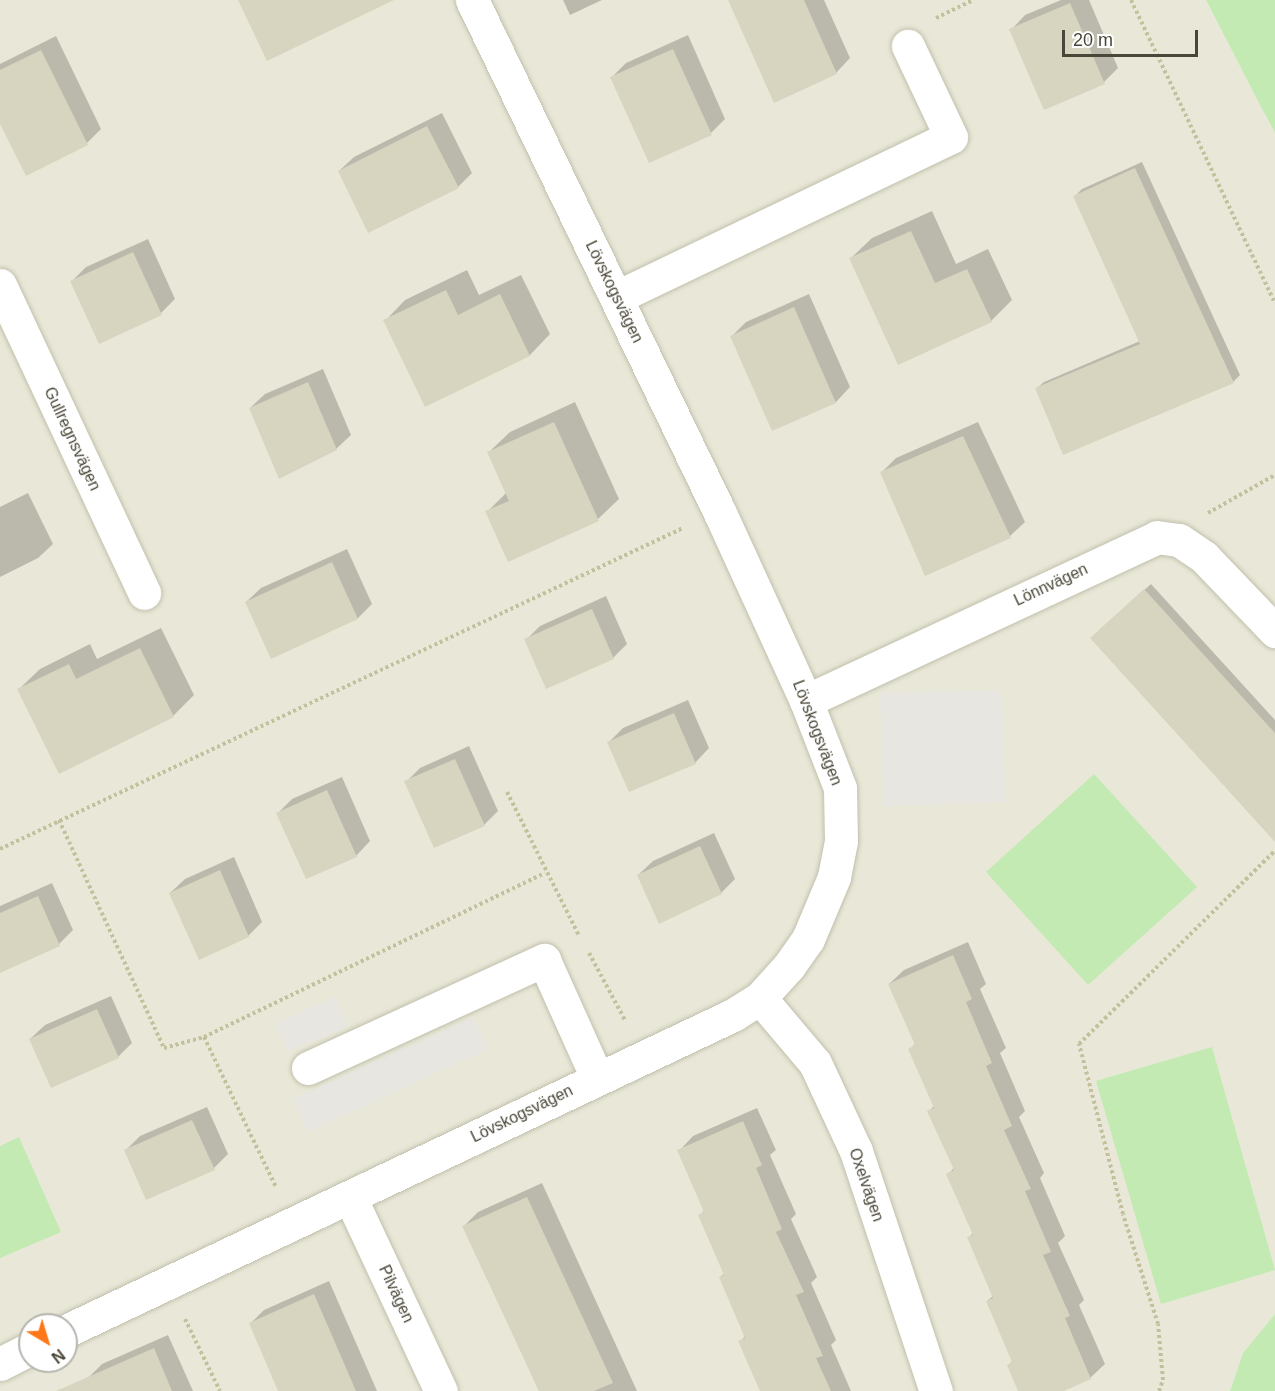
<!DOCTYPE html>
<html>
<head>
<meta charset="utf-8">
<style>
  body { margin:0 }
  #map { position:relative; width:1275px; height:1391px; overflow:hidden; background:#f5f5ea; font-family:Helvetica,sans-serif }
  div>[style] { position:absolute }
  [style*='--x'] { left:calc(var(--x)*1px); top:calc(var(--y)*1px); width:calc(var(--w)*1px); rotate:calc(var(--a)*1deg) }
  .residential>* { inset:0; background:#e9e8d8 }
  .green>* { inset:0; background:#c2eab2 }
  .parking>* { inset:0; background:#e7e6e1 }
  .shadow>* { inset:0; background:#0003 }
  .building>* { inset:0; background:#d7d4bf }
  .path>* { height:4px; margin-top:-2px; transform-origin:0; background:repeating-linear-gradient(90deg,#c3c09d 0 3px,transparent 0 6px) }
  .roads { filter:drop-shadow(0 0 2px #c1c0ac) drop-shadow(0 0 2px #c1c0ac) }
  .minor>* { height:33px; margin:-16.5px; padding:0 16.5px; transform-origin:16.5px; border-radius:16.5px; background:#fff }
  span { translate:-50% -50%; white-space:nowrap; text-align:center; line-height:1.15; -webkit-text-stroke:6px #fff; paint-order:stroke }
  .street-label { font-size:16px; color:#4a4738 }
  .north { position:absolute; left:18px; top:1313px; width:60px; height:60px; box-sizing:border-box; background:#fff; border:2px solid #b7b5af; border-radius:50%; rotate:142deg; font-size:16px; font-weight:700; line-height:24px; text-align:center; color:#4a4738 }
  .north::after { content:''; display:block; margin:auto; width:21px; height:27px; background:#ff7718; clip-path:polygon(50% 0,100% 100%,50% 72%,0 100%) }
  .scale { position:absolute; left:1062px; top:30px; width:136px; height:27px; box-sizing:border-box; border:3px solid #4a4738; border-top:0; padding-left:8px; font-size:18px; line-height:21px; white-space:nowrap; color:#4a4738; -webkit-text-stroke:4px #fff; paint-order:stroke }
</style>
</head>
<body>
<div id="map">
  <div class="residential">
    <div style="clip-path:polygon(evenodd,0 0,1206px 0,1275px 133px,1275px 1314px,1243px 1353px,1230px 1391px,0 1391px,0 0,30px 1325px,66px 1325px,66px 1361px,30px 1361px,30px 1325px)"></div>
  </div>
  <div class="green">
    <div style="clip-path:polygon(1206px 0,1275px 0,1275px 133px,1258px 101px)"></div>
    <div style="clip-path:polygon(1094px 774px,1197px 887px,1088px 985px,986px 872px)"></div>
    <div style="clip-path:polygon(1212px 1047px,1275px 1270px,1161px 1304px,1096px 1081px)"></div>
    <div style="clip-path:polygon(19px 1137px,61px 1232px,0 1258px,0 1146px)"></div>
    <div style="clip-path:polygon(1275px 1314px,1275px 1391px,1230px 1391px,1243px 1353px)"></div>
  </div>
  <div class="parking">
    <div style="clip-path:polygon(1002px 690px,1005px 802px,884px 806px,880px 693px)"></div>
    <div style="clip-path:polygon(335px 997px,348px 1026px,287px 1052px,275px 1023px)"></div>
    <div style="clip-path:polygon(473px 1017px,488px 1049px,308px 1132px,293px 1099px)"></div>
  </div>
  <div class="shadow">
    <div style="clip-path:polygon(563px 0,602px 0,570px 15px)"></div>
    <div style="clip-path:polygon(746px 0,824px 0,850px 58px,836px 73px)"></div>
    <div style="clip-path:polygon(1061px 0,1089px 0,1118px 68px,1104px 82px,1011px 30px,1025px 15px)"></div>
    <div style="clip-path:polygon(688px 35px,725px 119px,711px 133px,612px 77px,626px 63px)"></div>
    <div style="clip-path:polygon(56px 36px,101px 129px,87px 143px,0 121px,0 64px)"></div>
    <div style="clip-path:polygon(442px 113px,472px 173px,458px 187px,339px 171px,354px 157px)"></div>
    <div style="clip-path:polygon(1142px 162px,1240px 375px,1233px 382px,1037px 388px,1044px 382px,1140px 341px,1075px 196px,1082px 189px)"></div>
    <div style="clip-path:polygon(932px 211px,956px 264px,988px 249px,1012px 300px,991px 321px,851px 258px,872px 238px)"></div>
    <div style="clip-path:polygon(148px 239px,175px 299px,161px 313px,72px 281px,86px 267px)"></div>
    <div style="clip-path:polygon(467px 270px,479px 295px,521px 275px,550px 334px,530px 355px,426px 405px,385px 321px,405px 300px)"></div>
    <div style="clip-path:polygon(809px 294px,850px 387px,836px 402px,773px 429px,732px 336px,746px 322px)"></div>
    <div style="clip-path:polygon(323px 369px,351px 435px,336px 449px,250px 408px,265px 394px)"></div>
    <div style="clip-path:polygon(575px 402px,619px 499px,598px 519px,487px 512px,507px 492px,489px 452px,510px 432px)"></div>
    <div style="clip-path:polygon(978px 422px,1025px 522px,1010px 536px,926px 574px,882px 472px,896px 458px)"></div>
    <div style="clip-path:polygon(28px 493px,53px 544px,38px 558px,0 577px,0 507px)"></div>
    <div style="clip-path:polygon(347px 549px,372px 604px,358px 618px,271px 657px,246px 602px,261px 588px)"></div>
    <div style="clip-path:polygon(1151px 584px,1275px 720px,1275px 836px,1099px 631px)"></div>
    <div style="clip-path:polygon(606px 596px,627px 644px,613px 658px,526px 640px,540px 626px)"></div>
    <div style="clip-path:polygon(161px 628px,194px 695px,173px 716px,19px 689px,40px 669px,90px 644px,97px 659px)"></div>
    <div style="clip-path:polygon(688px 700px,709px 748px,695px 763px,609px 742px,623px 728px)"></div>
    <div style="clip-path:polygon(469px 746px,498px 811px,484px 825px,406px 782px,420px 768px)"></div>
    <div style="clip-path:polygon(342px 777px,370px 841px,356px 856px,278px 813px,292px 799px)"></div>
    <div style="clip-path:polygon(714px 833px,735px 879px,721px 893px,638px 875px,653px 861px)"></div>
    <div style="clip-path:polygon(234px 857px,262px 922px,248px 936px,170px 893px,185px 879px)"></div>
    <div style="clip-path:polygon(52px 883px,73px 930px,59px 944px,0 971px,0 906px)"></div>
    <div style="clip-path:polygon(968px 942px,986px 984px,980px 989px,1006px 1048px,1000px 1053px,1025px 1111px,1019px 1117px,1044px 1173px,1040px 1178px,1065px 1236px,1058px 1243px,1084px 1300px,1079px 1305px,1105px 1364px,1090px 1378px,1061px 1391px,1020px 1391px,1009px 1365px,1013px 1360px,987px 1301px,994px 1295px,969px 1237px,973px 1233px,948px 1174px,954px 1168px,929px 1111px,934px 1106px,910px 1049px,916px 1043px,889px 984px,904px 970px)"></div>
    <div style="clip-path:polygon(111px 996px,132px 1043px,118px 1057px,30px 1039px,45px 1025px)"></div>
    <div style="clip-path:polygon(207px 1107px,228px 1154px,214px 1168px,126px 1150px,140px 1136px)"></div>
    <div style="clip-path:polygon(757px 1108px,776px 1150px,770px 1155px,796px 1214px,791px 1219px,817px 1277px,811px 1283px,836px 1340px,831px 1345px,851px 1391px,761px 1391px,740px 1342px,746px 1335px,720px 1277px,725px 1273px,700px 1215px,705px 1210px,679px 1151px,693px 1136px)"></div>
    <div style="clip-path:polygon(542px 1183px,637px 1391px,539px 1391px,464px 1226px,478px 1212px)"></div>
    <div style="clip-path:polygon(329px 1281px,377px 1391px,280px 1391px,250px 1324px,264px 1310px)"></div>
    <div style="clip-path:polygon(168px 1335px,193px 1391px,94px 1391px,88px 1378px,102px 1364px)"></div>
  </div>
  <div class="building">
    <div style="clip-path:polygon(238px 0,394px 0,267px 61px)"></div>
    <div style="clip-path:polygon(728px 0,804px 0,837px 74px,774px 103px)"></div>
    <div style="clip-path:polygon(1070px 3px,1105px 84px,1044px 110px,1009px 29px)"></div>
    <div style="clip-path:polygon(673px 49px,712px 135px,649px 163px,610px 77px)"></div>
    <div style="clip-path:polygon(41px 50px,88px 145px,26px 176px,0 124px,0 70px)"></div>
    <div style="clip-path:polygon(427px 126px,459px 188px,368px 233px,338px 171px)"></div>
    <div style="clip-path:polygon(1135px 168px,1234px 383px,1063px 455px,1035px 388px,1140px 344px,1073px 196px)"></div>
    <div style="clip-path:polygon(911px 231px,935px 283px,967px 269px,992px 322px,898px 365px,849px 258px)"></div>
    <div style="clip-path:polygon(133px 252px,162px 315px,99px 344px,70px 281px)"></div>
    <div style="clip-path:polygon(446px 290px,458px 315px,500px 294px,530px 356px,425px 407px,383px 320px)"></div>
    <div style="clip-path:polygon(794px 307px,836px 403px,772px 431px,730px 336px)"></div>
    <div style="clip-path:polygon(308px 382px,337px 450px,279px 479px,249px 408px)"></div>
    <div style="clip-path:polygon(554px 422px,599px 521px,508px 562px,485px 511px,509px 501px,487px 452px)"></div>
    <div style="clip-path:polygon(963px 436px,1011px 538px,925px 576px,880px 472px)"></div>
    <div style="clip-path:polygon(332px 562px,358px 619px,271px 659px,245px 602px)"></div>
    <div style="clip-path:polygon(1144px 589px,1275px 733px,1275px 842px,1090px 638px)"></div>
    <div style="clip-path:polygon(592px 609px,614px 659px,546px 689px,524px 639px)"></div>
    <div style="clip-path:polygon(140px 648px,174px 717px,59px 774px,17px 689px,69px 664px,76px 679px)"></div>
    <div style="clip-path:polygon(674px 713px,696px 764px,629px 792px,607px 742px)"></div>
    <div style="clip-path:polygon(455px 759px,485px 826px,434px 848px,404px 781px)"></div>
    <div style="clip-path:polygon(327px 790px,357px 857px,306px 879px,276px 813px)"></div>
    <div style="clip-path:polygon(700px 846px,722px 894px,659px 924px,637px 875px)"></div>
    <div style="clip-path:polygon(220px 870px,249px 937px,199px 960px,169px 893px)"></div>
    <div style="clip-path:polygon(38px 896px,60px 946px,0 973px,0 913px)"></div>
    <div style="clip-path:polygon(953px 955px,972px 999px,966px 1002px,992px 1063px,986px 1066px,1012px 1126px,1004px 1130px,1031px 1189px,1025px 1191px,1051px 1252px,1043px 1255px,1070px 1316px,1065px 1318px,1091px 1379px,1064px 1391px,1018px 1391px,1007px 1365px,1012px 1362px,986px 1301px,993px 1298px,967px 1237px,973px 1235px,946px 1174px,954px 1170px,927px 1111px,934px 1108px,908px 1049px,915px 1045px,888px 984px)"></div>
    <div style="clip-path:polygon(97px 1009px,119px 1058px,51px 1088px,29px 1039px)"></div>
    <div style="clip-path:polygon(192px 1120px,215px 1170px,146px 1200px,124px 1150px)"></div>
    <div style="clip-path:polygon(743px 1121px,762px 1165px,756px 1168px,782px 1229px,776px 1232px,804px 1292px,796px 1295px,823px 1356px,816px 1358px,831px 1391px,760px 1391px,738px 1341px,745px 1338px,719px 1277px,724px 1275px,698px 1215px,704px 1212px,677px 1150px)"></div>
    <div style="clip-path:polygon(527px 1197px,613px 1383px,594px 1391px,539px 1391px,462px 1226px)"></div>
    <div style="clip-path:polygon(314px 1294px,356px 1391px,278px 1391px,249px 1323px)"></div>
    <div style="clip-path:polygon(154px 1348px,172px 1391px,56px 1391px)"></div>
  </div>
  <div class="path">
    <div style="--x:1131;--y:0;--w:335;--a:64.6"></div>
    <div style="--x:936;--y:18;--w:41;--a:-25.9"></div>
    <div style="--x:1208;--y:513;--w:77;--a:-29.6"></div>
    <div style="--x:507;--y:792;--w:161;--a:63.4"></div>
    <div style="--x:59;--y:820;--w:251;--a:65.3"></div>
    <div style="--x:164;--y:1048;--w:41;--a:-15.4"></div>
    <div style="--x:204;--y:1037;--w:378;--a:-25.7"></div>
    <div style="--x:0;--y:849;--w:755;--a:-25.17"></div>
    <div style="--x:589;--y:953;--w:76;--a:61.8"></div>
    <div style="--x:204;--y:1037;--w:166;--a:64.4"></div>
    <div style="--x:185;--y:1319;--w:80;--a:64.1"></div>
    <div style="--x:1159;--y:1391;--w:12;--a:-70"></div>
    <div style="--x:1163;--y:1380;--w:56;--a:-95.1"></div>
    <div style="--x:1158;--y:1324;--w:115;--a:-107.7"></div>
    <div style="--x:1123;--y:1214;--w:176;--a:-104.5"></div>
    <div style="--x:1079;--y:1044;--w:275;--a:-44.6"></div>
  </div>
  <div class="roads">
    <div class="minor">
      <div style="--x:0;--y:285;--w:340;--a:64.9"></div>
      <div style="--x:617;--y:297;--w:370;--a:-25.6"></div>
      <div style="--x:951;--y:137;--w:101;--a:-115.3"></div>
      <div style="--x:806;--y:701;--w:387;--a:-25"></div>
      <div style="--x:1157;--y:537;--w:22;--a:8"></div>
      <div style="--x:1179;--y:540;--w:30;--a:34"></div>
      <div style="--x:1204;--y:557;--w:103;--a:46.2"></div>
      <div style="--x:760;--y:998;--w:85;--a:49.8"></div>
      <div style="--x:815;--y:1063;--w:97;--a:65"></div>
      <div style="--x:856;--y:1151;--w:253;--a:71.6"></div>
      <div style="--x:308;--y:1068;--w:260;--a:-24.6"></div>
      <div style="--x:544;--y:960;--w:129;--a:65.8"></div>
      <div style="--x:350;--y:1197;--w:214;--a:64.9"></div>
      <div style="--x:66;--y:1331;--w:738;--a:-25.35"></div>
      <div style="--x:733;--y:1015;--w:32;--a:-32"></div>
      <div style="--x:760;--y:998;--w:43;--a:-47.8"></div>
      <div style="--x:789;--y:966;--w:33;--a:-55"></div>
      <div style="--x:808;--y:939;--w:67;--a:-67.2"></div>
      <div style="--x:834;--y:877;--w:37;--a:-79"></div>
      <div style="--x:841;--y:841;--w:53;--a:-91.1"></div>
      <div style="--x:840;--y:788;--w:93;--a:-111.3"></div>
      <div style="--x:806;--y:701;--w:209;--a:-114.6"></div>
      <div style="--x:719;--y:511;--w:568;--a:-115.8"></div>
      <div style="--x:0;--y:1364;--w:34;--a:-27"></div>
    </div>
  </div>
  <div class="street-label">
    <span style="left:614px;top:292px;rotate:64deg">Lövskogsvägen</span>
    <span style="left:72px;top:439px;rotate:65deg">Gullregnsvägen</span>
    <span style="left:1051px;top:585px;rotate:-25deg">Lönnvägen</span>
    <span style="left:817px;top:733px;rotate:69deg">Lövskogsvägen</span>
    <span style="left:522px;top:1114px;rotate:-26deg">Lövskogsvägen</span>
    <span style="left:866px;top:1185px;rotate:71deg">Oxelvägen</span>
    <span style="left:396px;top:1294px;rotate:65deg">Pilvägen</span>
  </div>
  <div class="north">N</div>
  <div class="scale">20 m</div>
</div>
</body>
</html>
